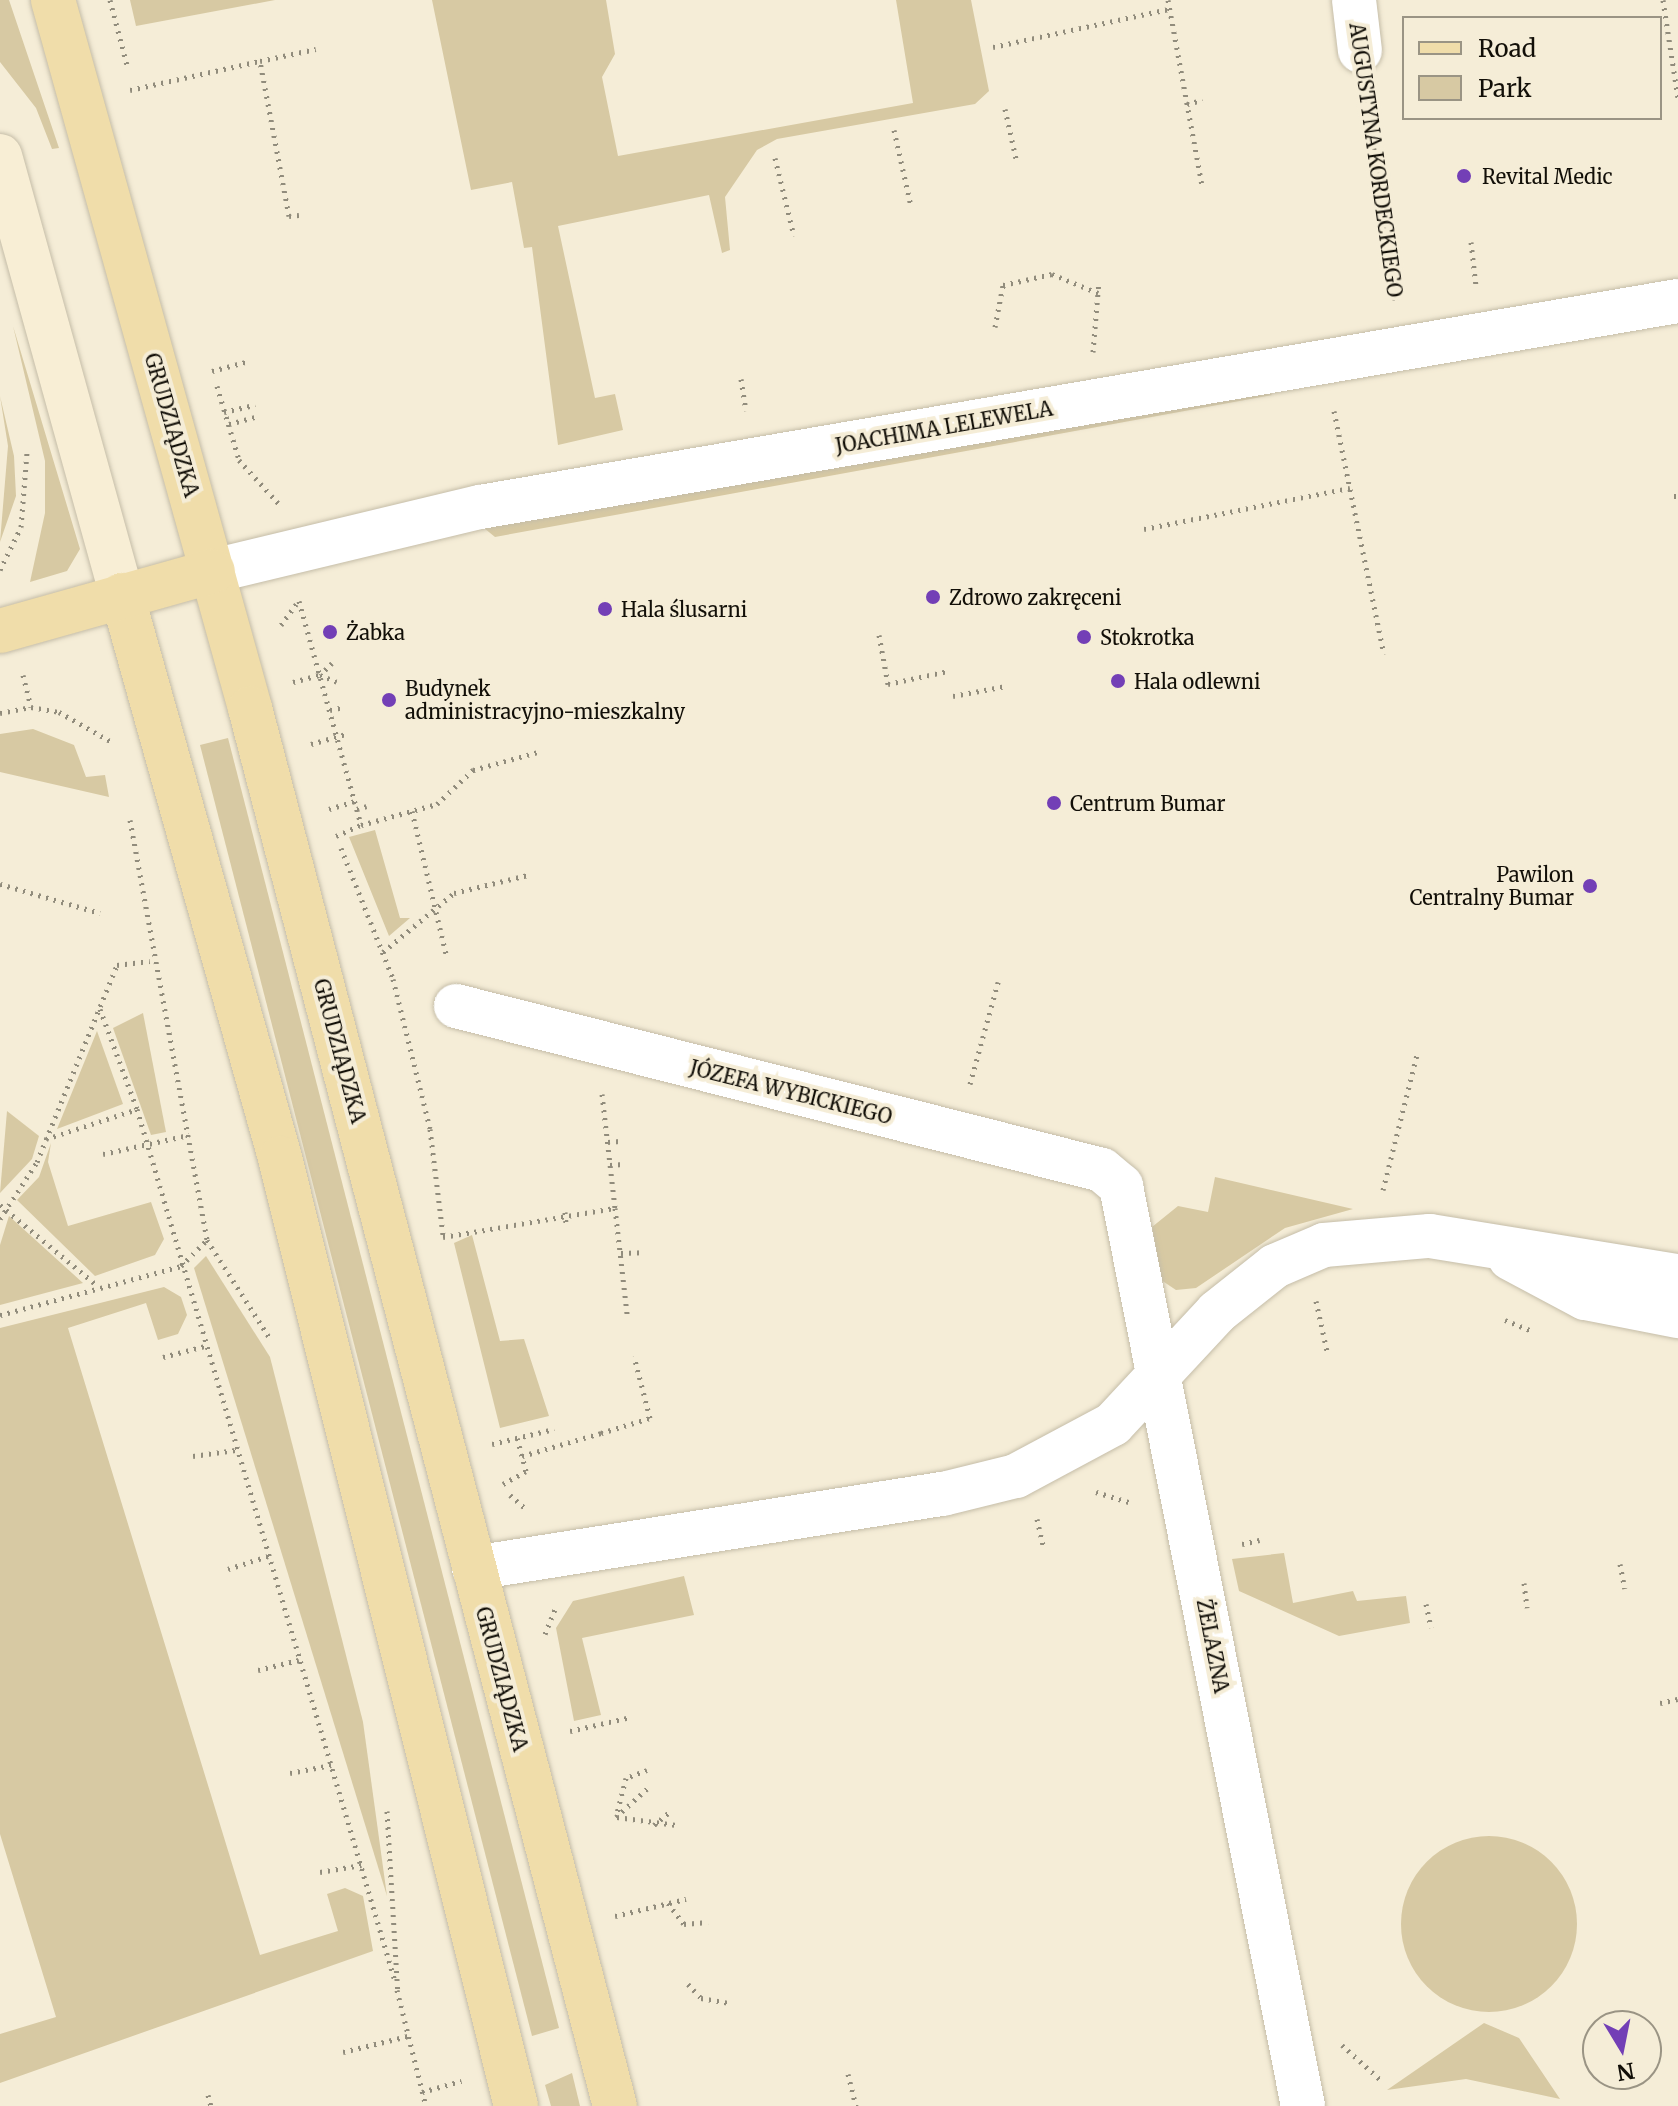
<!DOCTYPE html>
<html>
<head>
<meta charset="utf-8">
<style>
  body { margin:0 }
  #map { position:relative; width:1678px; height:2106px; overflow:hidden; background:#f5edd7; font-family:Merriweather,serif }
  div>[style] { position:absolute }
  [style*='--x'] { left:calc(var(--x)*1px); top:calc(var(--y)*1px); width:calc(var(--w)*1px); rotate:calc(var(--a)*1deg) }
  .green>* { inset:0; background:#d7c9a3 }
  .round { border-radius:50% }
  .path>* { height:5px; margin-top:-2.5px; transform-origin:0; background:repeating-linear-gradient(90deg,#918c7c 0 2px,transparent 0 8px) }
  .roads { filter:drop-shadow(0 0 2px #c5bda8) drop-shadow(0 0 2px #c5bda8) }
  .minor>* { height:44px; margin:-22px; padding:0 22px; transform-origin:22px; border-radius:22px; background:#fff }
  .secondary>* { height:44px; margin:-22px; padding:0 22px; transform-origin:22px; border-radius:22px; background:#f8eed5 }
  .primary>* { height:44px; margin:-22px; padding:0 22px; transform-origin:22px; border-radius:22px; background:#f0ddaa }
  .dots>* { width:22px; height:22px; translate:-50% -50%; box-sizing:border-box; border:4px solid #f5edd7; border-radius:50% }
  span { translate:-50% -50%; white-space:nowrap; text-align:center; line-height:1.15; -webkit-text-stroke:8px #f5edd7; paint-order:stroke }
  .street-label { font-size:20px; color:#120f08 }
  .poi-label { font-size:20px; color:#120f08 }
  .left { translate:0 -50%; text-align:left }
  .right { translate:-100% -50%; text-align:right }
  .legend { position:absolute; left:1402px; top:16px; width:260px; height:104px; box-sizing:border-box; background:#f5edd7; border:2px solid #9a9484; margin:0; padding:10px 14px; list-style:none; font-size:24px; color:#120f08 }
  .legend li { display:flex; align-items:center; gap:16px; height:40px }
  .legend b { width:40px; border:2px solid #9a9484 }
  .north { position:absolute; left:1582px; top:2010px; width:80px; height:80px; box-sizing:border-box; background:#f5edd7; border:2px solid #9a9484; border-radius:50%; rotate:170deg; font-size:22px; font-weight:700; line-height:32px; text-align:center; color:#120f08 }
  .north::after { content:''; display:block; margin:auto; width:28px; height:36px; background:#733fb6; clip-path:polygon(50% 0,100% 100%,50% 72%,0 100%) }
</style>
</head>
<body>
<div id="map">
  <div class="green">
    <div style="clip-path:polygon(0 0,9px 0,59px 148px,52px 149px,36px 108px,0 62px)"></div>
    <div style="clip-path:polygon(130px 0,275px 0,136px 26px)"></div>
    <div style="clip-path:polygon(432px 0,606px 0,615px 54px,602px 77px,618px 156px,913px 103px,896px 0,971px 0,989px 91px,975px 104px,777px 139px,757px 150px,725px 197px,730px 250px,722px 253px,709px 195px,558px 226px,595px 398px,615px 394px,623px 430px,558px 445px,532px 247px,524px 248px,512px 182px,471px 190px)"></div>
    <div style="clip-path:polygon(13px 326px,80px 549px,67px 571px,30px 582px,45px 513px,45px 461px)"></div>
    <div style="clip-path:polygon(1266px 390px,1272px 395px,495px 537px,484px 528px)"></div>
    <div style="clip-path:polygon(0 396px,14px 456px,16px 496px,0 542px,8px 446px)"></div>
    <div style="clip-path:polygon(33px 729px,74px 745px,86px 777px,105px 775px,109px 797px,0 772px,0 734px)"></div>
    <div style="clip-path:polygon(228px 738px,559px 2028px,532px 2036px,200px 745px)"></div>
    <div style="clip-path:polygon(375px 830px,400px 918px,410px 918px,389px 936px,349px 837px)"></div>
    <div style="clip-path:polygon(143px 1013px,166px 1132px,151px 1135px,113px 1028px)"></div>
    <div style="clip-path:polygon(97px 1031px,123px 1104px,57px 1129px)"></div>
    <div style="clip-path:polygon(7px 1111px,39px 1136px,32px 1159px,0 1193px)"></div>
    <div style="clip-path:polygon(51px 1143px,48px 1162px,68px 1226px,151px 1202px,164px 1239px,155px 1255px,95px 1276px,17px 1200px,39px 1177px)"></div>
    <div style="clip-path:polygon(1215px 1177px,1353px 1209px,1285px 1228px,1196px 1288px,1176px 1290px,1161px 1280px,1152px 1227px,1178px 1206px,1208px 1212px)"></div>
    <div style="clip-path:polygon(9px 1216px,83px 1283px,0 1305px,0 1245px)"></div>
    <div style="clip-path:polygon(472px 1235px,500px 1341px,524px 1339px,549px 1416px,500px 1428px,454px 1243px)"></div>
    <div style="clip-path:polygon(206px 1256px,270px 1357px,363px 1722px,387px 1896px,194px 1268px)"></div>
    <div style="clip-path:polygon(164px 1287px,181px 1297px,187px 1315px,178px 1334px,158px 1340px,146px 1303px,68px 1328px,260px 1955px,338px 1931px,327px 1894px,345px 1888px,363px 1896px,373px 1951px,0 2083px,0 2034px,56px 2017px,0 1834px,0 1328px)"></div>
    <div style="clip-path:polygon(1284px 1553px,1293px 1603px,1353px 1591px,1357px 1601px,1406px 1596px,1410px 1623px,1339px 1636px,1239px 1591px,1232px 1559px)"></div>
    <div style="clip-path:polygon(684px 1576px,694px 1615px,582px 1638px,601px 1715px,574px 1721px,556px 1628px,573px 1601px)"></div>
    <div class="round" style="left:1401px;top:1836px;width:176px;height:176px"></div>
    <div style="clip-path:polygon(1484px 2023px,1519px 2038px,1560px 2099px,1466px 2079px,1387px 2090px)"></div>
    <div style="clip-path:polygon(572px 2073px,580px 2106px,551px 2106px,545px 2085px)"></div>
  </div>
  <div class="path">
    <div style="--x:110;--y:0;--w:67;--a:75.3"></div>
    <div style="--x:1168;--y:0;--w:189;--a:79.6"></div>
    <div style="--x:1663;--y:0;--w:99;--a:81.3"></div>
    <div style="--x:993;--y:47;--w:180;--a:-12.2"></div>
    <div style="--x:130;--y:90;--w:133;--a:-12.6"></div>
    <div style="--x:1367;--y:100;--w:202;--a:82"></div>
    <div style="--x:1187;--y:104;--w:16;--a:-15"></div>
    <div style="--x:1005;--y:109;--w:55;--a:77.5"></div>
    <div style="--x:894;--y:130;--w:78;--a:77.4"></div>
    <div style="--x:775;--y:158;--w:80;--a:76.3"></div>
    <div style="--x:299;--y:215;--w:10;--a:174"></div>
    <div style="--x:289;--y:216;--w:158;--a:-100.6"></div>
    <div style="--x:260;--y:61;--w:57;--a:-12.1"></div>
    <div style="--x:1471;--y:242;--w:44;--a:83.5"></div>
    <div style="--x:995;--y:327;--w:43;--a:-79.2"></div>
    <div style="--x:1003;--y:285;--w:50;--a:-12.7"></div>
    <div style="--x:1052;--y:274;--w:50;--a:22.4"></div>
    <div style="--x:1093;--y:352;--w:71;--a:-85.2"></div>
    <div style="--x:212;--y:371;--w:38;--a:-15"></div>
    <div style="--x:741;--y:379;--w:32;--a:81"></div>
    <div style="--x:217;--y:386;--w:77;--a:73.4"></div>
    <div style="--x:239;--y:460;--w:59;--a:47.7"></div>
    <div style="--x:1334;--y:411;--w:248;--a:78.4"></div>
    <div style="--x:224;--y:412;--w:32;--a:-13"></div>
    <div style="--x:229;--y:424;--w:31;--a:-15"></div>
    <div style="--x:1674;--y:496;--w:4;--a:0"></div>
    <div style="--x:1144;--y:529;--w:210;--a:-11.3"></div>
    <div style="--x:0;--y:570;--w:48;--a:-64"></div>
    <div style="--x:21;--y:527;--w:75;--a:-85.4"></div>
    <div style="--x:299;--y:601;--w:232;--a:74.5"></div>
    <div style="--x:361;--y:825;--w:79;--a:-15.4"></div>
    <div style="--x:437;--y:804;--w:50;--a:-43.4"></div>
    <div style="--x:473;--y:770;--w:67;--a:-15.5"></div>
    <div style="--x:281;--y:625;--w:26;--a:-54"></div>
    <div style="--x:879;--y:635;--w:50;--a:79.6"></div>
    <div style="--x:888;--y:684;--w:61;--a:-12.2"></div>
    <div style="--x:332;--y:663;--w:17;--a:135"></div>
    <div style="--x:320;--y:675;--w:18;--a:22"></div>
    <div style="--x:23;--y:675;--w:33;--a:76"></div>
    <div style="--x:31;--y:707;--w:28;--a:10"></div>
    <div style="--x:59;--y:712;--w:59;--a:29.6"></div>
    <div style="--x:293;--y:682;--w:28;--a:-15"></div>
    <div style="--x:953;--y:696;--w:54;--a:-10.7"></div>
    <div style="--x:330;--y:710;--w:14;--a:-12"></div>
    <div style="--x:0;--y:713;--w:32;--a:-11"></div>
    <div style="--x:311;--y:744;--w:36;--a:-16"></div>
    <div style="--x:329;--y:809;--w:27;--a:-17"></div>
    <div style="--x:357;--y:809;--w:10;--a:-17"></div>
    <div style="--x:412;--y:811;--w:151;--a:76.6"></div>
    <div style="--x:130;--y:820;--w:427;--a:79.6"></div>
    <div style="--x:207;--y:1240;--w:119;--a:57.4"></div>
    <div style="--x:336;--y:836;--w:27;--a:-24"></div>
    <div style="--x:341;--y:848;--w:141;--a:68.3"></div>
    <div style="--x:393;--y:979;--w:154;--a:76.1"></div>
    <div style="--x:430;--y:1129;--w:107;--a:83"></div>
    <div style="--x:0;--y:884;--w:104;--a:16.2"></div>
    <div style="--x:383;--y:952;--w:92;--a:-39.7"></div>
    <div style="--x:454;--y:893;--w:76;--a:-13.7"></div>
    <div style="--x:100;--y:1009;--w:107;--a:69.7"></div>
    <div style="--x:970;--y:1084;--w:106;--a:-74.6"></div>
    <div style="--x:602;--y:1094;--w:115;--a:83.5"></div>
    <div style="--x:46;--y:1139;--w:96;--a:-18.2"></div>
    <div style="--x:137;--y:1109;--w:909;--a:73.52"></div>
    <div style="--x:608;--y:1142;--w:12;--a:-5"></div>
    <div style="--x:103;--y:1154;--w:88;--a:-12.5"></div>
    <div style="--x:610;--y:1165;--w:13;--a:-4"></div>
    <div style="--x:1383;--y:1190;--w:139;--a:-75.9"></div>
    <div style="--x:0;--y:1205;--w:127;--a:39.6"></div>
    <div style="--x:565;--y:1212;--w:12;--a:85"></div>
    <div style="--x:0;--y:1219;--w:68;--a:-57"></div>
    <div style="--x:37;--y:1162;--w:213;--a:-67.9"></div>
    <div style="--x:117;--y:965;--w:33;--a:-7"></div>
    <div style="--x:443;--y:1237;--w:174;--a:-9.6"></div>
    <div style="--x:615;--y:1208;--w:107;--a:83.5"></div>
    <div style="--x:621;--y:1253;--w:23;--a:-2"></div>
    <div style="--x:1316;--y:1301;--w:51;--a:77.6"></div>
    <div style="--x:0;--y:1315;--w:188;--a:-15.1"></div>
    <div style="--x:181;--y:1266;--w:37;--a:-45"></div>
    <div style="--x:1505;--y:1320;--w:27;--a:22"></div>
    <div style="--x:163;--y:1357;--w:43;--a:-14.7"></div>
    <div style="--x:601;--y:1433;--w:51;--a:-17"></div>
    <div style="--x:650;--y:1418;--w:64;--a:-104.5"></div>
    <div style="--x:492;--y:1444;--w:64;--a:-13.6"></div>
    <div style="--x:193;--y:1456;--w:43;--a:-7.9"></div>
    <div style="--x:522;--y:1456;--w:82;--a:-16.2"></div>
    <div style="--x:601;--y:1433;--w:7;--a:-106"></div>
    <div style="--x:503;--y:1484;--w:26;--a:-29"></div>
    <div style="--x:526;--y:1471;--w:34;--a:-105"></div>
    <div style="--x:1096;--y:1492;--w:38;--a:17"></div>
    <div style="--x:510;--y:1495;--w:21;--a:41"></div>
    <div style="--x:1037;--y:1519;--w:31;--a:77"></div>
    <div style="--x:1242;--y:1544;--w:18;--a:-13"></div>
    <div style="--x:1620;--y:1564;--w:25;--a:79"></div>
    <div style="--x:228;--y:1569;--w:42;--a:-18"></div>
    <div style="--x:1524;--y:1583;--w:25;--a:83"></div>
    <div style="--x:1426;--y:1604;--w:24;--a:78"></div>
    <div style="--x:545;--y:1634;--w:29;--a:-68"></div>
    <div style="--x:258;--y:1670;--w:42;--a:-13.7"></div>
    <div style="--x:1660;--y:1703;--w:18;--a:-13"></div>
    <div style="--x:570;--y:1731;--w:63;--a:-12.9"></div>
    <div style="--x:647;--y:1770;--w:22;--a:159"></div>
    <div style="--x:626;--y:1778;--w:40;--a:104.4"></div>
    <div style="--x:616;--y:1817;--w:47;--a:-42.4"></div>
    <div style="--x:290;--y:1773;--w:42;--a:-11"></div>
    <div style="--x:387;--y:1811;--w:183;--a:86.6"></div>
    <div style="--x:617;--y:1817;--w:60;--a:7.7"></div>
    <div style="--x:654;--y:1825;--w:23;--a:-40"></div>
    <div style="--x:320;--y:1872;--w:42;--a:-9.7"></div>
    <div style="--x:668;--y:1903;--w:26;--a:53"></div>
    <div style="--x:684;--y:1924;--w:24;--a:-5"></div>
    <div style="--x:615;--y:1916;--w:73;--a:-13.5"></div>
    <div style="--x:688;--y:1984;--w:19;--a:47"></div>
    <div style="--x:701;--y:1998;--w:28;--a:10"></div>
    <div style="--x:397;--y:1990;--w:120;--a:76"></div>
    <div style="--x:1342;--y:2045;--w:55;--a:42.1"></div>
    <div style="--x:343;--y:2052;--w:67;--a:-13.8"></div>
    <div style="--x:848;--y:2074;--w:33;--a:76"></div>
    <div style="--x:422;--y:2092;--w:41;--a:-15.8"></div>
    <div style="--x:208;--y:2095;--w:11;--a:75"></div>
  </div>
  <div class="roads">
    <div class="minor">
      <div style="--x:1354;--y:0;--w:51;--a:83.3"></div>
      <div style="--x:213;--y:571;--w:275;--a:-13.5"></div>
      <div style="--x:480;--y:507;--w:1216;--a:-9.76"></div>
      <div style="--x:456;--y:1006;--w:666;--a:14.24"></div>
      <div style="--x:1102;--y:1170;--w:25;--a:40"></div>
      <div style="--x:1121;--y:1186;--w:938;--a:78.81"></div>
      <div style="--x:1510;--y:1258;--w:85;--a:28.1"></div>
      <div style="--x:1585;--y:1298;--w:95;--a:11"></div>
      <div style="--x:474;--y:1568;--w:475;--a:-9"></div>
      <div style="--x:943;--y:1494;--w:75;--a:-13.9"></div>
      <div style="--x:1016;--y:1476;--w:110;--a:-28.2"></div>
      <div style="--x:1113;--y:1424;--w:153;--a:-47.1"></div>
      <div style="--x:1217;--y:1312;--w:74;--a:-38.4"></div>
      <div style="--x:1275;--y:1266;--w:53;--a:-23.2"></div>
      <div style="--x:1324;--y:1245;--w:106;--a:-4.9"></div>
      <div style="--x:1430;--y:1236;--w:251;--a:9.2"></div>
    </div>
    <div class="secondary">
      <div style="--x:0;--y:156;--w:456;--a:74.5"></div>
    </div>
    <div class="primary">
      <div style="--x:53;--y:0;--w:735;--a:74.45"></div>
      <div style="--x:250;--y:708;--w:1445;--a:75.37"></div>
      <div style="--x:122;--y:595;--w:585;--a:74.32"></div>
      <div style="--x:280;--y:1158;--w:977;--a:76.02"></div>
      <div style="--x:0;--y:631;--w:221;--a:-15.7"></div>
    </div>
  </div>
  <div class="dots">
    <div style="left:1464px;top:176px;background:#733fb6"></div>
    <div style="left:933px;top:597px;background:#733fb6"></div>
    <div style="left:605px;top:609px;background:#733fb6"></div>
    <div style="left:330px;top:632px;background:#733fb6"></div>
    <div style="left:1084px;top:637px;background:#733fb6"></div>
    <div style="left:1118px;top:681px;background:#733fb6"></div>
    <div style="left:389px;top:700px;background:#733fb6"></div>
    <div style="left:1054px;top:803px;background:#733fb6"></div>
    <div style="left:1590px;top:886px;background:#733fb6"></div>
  </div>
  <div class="street-label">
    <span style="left:1376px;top:160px;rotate:82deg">AUGUSTYNA KORDECKIEGO</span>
    <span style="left:172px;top:425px;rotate:74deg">GRUDZIĄDZKA</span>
    <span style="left:944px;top:427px;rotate:-10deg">JOACHIMA LELEWELA</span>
    <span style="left:340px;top:1051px;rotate:75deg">GRUDZIĄDZKA</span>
    <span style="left:791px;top:1092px;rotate:14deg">JÓZEFA WYBICKIEGO</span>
    <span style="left:1213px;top:1646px;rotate:79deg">ŻELAZNA</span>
    <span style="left:502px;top:1679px;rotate:75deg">GRUDZIĄDZKA</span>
  </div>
  <div class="poi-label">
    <span class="left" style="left:1482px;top:176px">Revital Medic</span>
    <span class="left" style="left:949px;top:597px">Zdrowo zakręceni</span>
    <span class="left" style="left:621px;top:609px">Hala ślusarni</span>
    <span class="left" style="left:346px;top:632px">Żabka</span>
    <span class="left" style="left:1100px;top:637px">Stokrotka</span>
    <span class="left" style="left:1134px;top:681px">Hala odlewni</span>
    <span class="left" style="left:405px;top:700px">Budynek<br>administracyjno-mieszkalny</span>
    <span class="left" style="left:1070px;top:803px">Centrum Bumar</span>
    <span class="right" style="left:1574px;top:886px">Pawilon<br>Centralny Bumar</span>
  </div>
  <ul class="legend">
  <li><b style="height:10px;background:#f0ddaa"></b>Road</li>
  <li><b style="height:22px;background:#d7c9a3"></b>Park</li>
  </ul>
  <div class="north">N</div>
</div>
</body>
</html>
